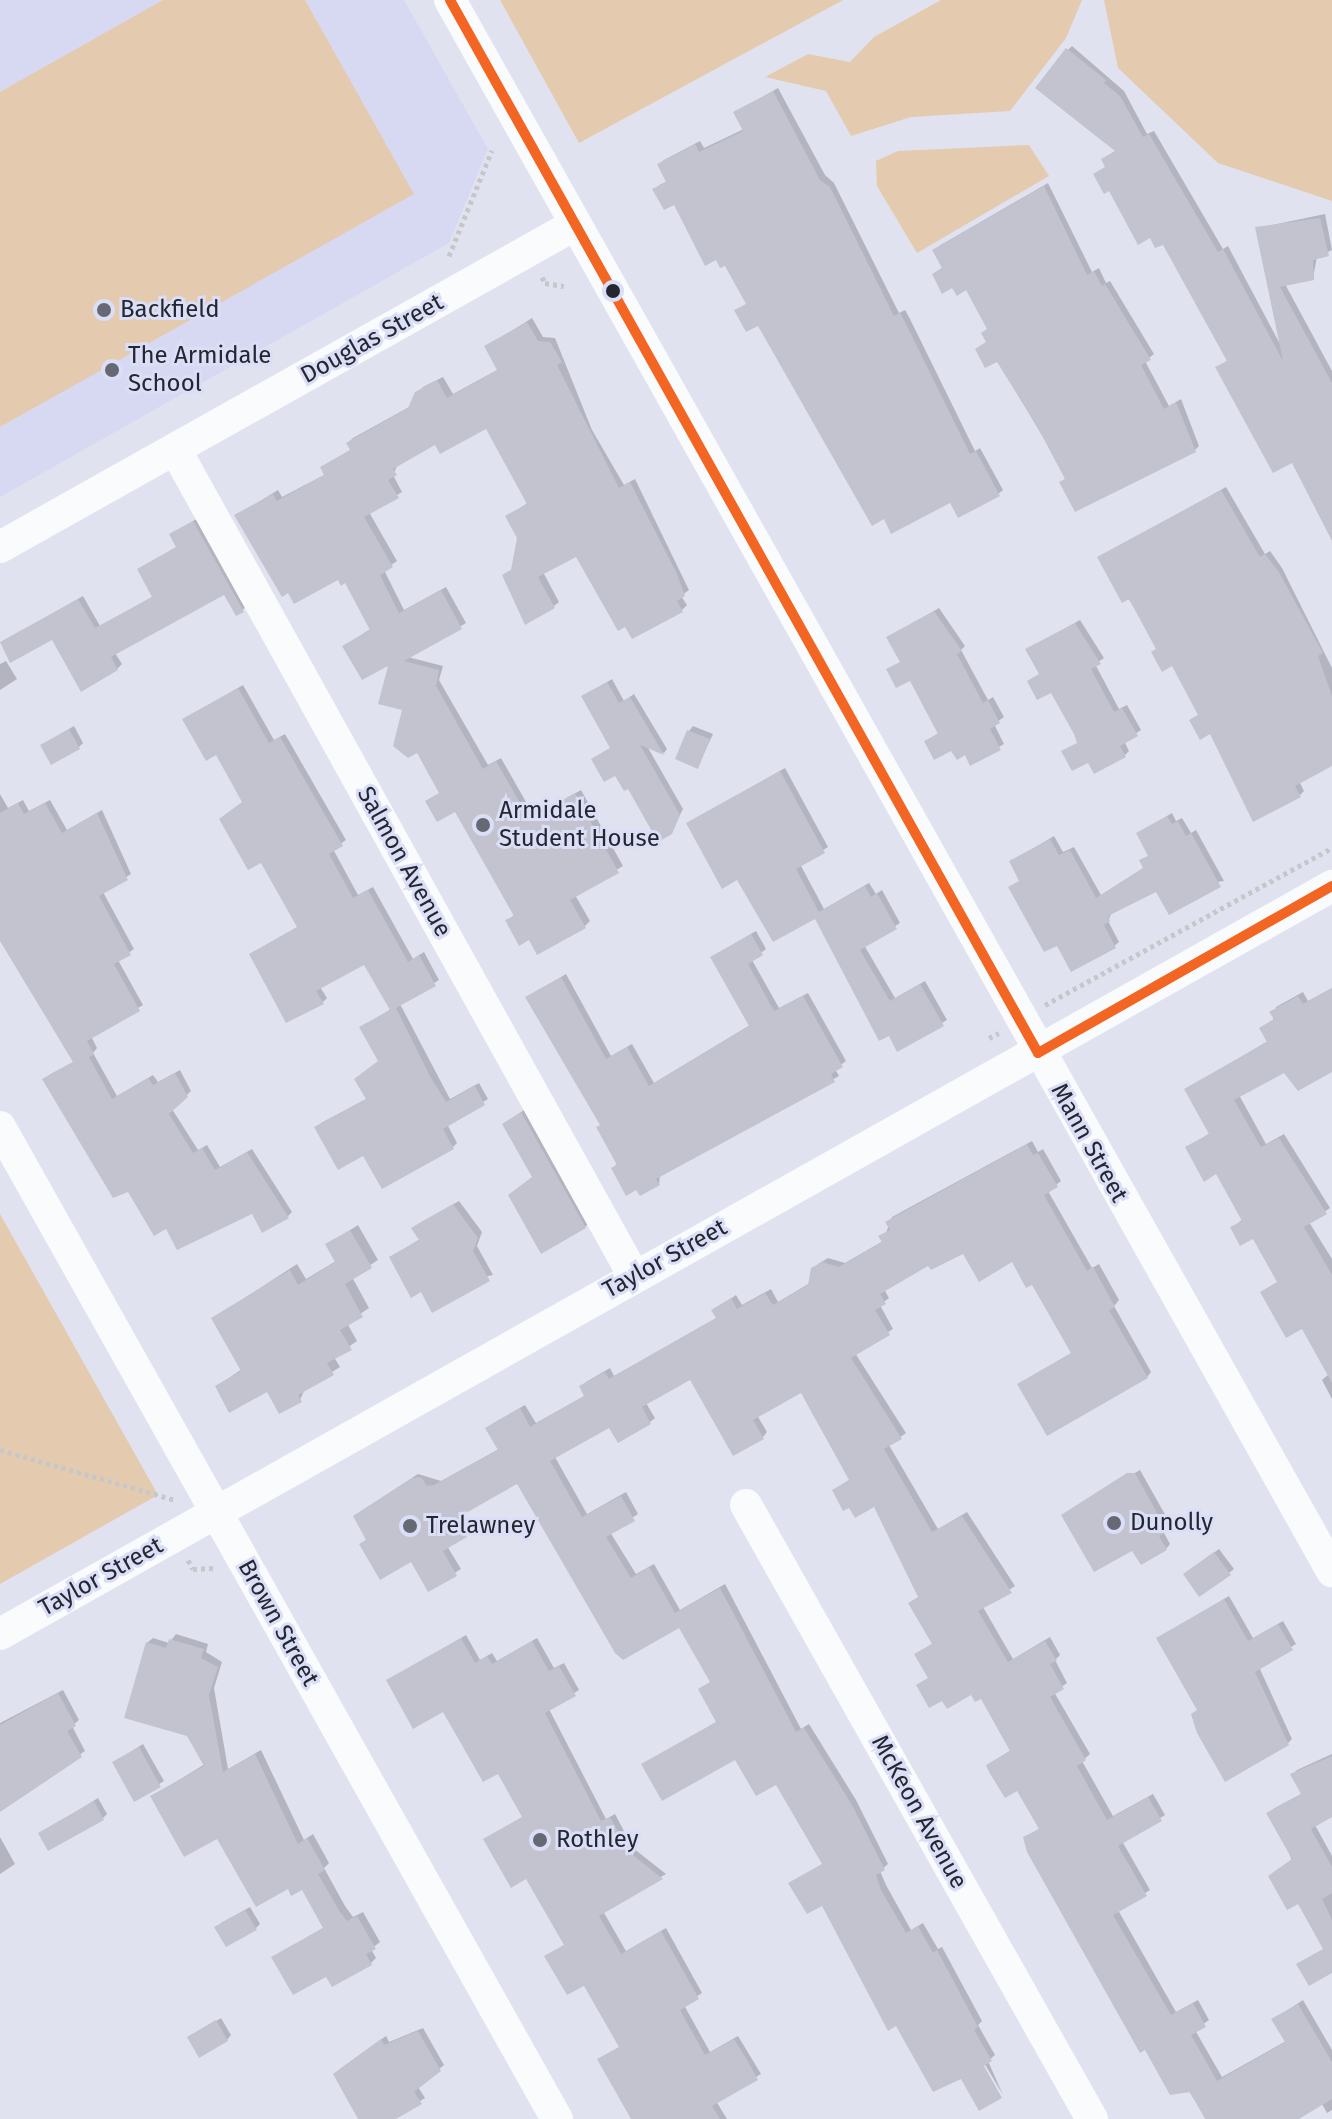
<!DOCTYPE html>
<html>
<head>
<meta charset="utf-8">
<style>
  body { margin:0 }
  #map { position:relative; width:1332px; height:2119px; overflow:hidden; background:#e0e2f0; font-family:"Fira Sans",sans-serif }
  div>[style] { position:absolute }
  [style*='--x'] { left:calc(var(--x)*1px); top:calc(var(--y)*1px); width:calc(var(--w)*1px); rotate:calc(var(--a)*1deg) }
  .built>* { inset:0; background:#d6d9f1 }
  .green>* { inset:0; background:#e4cbb0 }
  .shadow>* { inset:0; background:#0003 }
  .building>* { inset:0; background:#c2c3ce }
  .path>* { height:5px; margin-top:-2.5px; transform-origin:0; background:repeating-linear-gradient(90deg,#c7c7cb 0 4px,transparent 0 8px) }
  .minor>* { height:32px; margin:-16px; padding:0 16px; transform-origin:16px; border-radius:16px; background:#fafbfd }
  .bus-1>* { height:10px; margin:-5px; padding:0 5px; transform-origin:5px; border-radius:5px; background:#f26522 }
  .dots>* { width:22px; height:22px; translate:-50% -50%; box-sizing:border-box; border:4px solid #dadef6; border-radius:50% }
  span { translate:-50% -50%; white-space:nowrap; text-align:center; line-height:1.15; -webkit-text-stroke:6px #dadef6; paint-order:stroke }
  .poi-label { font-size:24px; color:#252730 }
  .left { translate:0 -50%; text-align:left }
  .street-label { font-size:24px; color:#252730 }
</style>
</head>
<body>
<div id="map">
  <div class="built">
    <div style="clip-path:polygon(0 0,404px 0,488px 149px,449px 243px,0 497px)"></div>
  </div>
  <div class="green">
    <div style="clip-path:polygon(163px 0,305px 0,414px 194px,0 427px,0 92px)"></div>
    <div style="clip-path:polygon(500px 0,843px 0,579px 143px)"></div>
    <div style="clip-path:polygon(941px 0,1082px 0,1066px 38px,1010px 111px,911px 117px,851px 136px,826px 91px,765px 77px,808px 54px,850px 62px,874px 37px)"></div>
    <div style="clip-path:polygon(1104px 0,1332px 0,1332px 201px,1218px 163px,1118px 68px)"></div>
    <div style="clip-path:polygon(1029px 145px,1049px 176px,917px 253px,877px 186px,876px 161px,898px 151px)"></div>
    <div style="clip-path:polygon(0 1214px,158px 1495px,0 1584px)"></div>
  </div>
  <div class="shadow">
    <div style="clip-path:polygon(1072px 46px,1124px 91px,1147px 134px,1154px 131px,1223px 249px,1228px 246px,1280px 344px,1258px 228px,1325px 214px,1332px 250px,1317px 257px,1313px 278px,1285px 284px,1332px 371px,1332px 513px,1218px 367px,1228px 360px,1164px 242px,1103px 159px,1117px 150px,1068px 50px)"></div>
    <div style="clip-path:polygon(778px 88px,825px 175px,834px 183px,899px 313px,905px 310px,910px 319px,975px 451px,980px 448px,1003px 490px,998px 494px,951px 501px,758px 324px,737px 310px,748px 303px,726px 263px,659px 185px,668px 181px,659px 164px,664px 160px,700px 141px,704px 148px,744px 129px,735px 113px)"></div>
    <div style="clip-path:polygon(1048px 183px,1092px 272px,1099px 268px,1106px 283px,1110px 281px,1154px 354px,1145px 361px,1169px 406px,1181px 399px,1199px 446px,1194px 451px,1061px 482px,1067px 477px,997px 360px,977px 349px,988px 341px,989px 328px,967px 288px,934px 274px,943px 267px,939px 246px)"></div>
    <div style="clip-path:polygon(532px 318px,543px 337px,555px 338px,592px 430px,624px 485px,635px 479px,689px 590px,681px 596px,687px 605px,682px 610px,577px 554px,543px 572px,559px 602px,554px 606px,504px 576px,514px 568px,519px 538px,508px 516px,529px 502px,487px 426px,436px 443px,398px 464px,393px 475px,402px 492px,369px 512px,397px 561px,384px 570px,404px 610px,446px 587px,466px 623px,408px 657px,443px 666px,439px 680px,488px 765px,501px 758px,534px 816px,581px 790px,623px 866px,575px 895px,590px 921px,585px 926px,530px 938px,507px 921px,515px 914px,456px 810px,428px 801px,441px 792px,404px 709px,391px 662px,344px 646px,372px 628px,345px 581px,236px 516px,278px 490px,282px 497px,326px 474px,322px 467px,352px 449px,348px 443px,353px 438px,411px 406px,423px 387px,443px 377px,453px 394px,499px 369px,486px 347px)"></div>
    <div style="clip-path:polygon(1226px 487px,1265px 554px,1270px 551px,1282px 568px,1332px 668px,1332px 764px,1299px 781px,1304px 791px,1300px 795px,1192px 720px,1200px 714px,1173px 663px,1100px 558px)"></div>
    <div style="clip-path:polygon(198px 518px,247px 606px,242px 610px,225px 592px,115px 653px,122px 664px,117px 669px,53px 638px,1px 643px,83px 596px,100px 626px,154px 596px,139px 570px,178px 546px,172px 534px)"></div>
    <div style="clip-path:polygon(939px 608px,965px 646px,961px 650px,988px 700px,993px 697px,1004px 717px,994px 724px,1004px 744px,971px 763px,966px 752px,926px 741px,940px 732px,911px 678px,888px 670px,902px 661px,889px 637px)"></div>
    <div style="clip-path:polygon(1080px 620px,1104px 658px,1095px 664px,1119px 709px,1127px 705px,1141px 730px,1124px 741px,1129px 751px,1125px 755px,1095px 771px,1088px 760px,1064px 752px,1079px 742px,1052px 690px,1029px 681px,1041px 673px,1028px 649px)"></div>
    <div style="clip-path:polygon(6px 661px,17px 679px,0 690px,0 664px)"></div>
    <div style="clip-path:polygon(612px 679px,624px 701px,634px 694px,667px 749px,664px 753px,647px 746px,683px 809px,671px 833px,616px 773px,593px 759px,612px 747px,583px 697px)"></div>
    <div style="clip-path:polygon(243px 685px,274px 740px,285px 734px,346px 840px,333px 849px,358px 895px,373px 887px,413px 959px,424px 952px,439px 980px,400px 1004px,450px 1099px,479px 1083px,488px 1099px,447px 1124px,457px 1143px,453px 1147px,364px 1153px,321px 1123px,368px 1098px,380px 1060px,361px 1028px,391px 1009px,365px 962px,320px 987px,327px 998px,322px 1003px,251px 954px,299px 926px,244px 801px,217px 752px,185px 719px)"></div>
    <div style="clip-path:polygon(74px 726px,83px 743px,79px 747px,42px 745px)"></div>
    <div style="clip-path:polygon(693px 726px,713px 734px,698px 766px,689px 731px)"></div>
    <div style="clip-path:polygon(785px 768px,828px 847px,800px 864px,824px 909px,869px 883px,876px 894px,882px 890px,900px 923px,864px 945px,895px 998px,925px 981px,947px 1020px,898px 1049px,816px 916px,738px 878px,688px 823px)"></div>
    <div style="clip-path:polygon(0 794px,8px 808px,23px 800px,29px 811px,50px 800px,67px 830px,102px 810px,131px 874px,103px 892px,134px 949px,118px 960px,143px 1005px,91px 1036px,97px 1048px,93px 1053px,117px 1096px,153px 1075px,158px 1082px,180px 1070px,191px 1091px,172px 1109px,198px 1150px,207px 1145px,220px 1167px,252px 1149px,292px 1212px,287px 1217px,252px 1211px,166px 1227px,129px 1190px,49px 1075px,75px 1061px,0 936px)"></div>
    <div style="clip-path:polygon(1172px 813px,1176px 821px,1182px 818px,1191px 833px,1196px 830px,1224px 881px,1157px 890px,1112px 912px,1108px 921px,1119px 942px,1114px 946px,1058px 943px,1010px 888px,1021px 880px,1011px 862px,1054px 836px,1063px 852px,1074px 847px,1101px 895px,1145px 867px,1142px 861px,1150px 855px,1138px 833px)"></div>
    <div style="clip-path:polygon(756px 931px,766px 949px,752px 960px,779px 1008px,808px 993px,846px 1061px,835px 1069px,839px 1076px,660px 1175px,659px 1184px,613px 1168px,618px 1163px,601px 1125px,528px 997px,566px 974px,611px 1056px,632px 1044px,654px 1083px,750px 1025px,712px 957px)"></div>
    <div style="clip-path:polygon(1332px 988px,1332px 1070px,1284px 1070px,1239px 1095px,1266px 1144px,1284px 1134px,1330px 1208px,1309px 1222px,1332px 1259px,1332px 1399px,1322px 1380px,1329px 1374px,1303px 1326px,1262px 1292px,1279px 1281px,1253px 1236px,1232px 1228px,1243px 1219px,1217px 1172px,1187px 1148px,1210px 1133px,1187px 1089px,1268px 1041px,1276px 1007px,1303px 992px,1308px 1001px)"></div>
    <div style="clip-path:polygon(531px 1105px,594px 1218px,585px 1227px,510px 1195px,534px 1176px,504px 1124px)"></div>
    <div style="clip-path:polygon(1032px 1141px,1038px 1152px,1043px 1149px,1061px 1181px,1048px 1191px,1092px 1268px,1099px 1264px,1119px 1300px,1114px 1306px,1151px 1372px,1147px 1377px,1019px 1385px,1073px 1352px,1033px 1282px,1012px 1260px,964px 1252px,929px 1264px,884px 1289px,889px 1298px,880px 1305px,893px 1329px,855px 1353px,906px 1433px,889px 1445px,938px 1529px,967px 1512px,1015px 1586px,983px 1607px,1013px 1659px,1050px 1637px,1060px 1655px,1055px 1660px,1067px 1683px,1054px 1692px,1090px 1754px,1082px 1761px,1113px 1816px,1153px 1794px,1165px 1815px,1122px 1841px,1150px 1890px,1118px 1910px,1176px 2012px,1198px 2000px,1209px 2020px,1195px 2030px,1222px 2077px,1286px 2041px,1274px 2019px,1303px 2000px,1332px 2050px,1332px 2110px,1327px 2113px,1322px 2104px,1295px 2119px,1207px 2119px,1025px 1838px,1040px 1828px,1018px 1788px,988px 1765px,1011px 1750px,982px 1697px,972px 1693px,943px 1698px,918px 1685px,930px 1677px,917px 1654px,933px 1643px,920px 1596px,875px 1505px,834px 1490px,851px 1479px,802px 1390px,757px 1415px,767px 1432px,763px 1437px,690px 1378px,646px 1403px,655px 1418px,650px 1422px,610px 1425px,555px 1457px,587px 1514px,626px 1492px,638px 1514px,610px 1532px,636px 1574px,654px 1564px,680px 1610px,725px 1584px,801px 1729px,809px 1724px,856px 1800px,888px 1864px,880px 1871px,886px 1885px,911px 1930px,923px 1923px,938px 1949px,942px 1947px,982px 2021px,978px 2025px,995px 2055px,988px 2061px,1003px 2095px,980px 2056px,962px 2076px,896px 2023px,823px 1903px,791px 1883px,824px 1863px,777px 1782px,718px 1721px,700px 1690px,712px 1681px,680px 1625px,518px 1481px,461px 1513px,471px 1530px,447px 1546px,461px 1569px,429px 1589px,412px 1560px,368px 1539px,360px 1512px,418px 1474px,441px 1481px,499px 1449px,488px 1428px,492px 1424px,525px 1405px,536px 1423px,586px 1395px,581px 1387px,586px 1382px,610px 1368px,614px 1376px,718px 1317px,714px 1310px,736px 1295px,742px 1305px,771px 1289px,778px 1302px,810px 1283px,818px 1264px,828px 1258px,845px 1263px,883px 1241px,892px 1217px)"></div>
    <div style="clip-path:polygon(459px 1201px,482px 1232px,477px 1246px,493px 1275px,422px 1290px,391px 1257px,420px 1239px,414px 1228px,418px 1224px)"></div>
    <div style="clip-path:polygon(358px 1225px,378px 1260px,352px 1277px,369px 1308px,347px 1323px,357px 1341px,334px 1357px,340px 1367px,305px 1389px,300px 1400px,268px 1389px,217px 1386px,242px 1369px,214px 1318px,297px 1264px,306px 1279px,336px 1261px,327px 1245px)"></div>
    <div style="clip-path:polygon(1140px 1470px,1171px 1525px,1163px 1531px,1170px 1544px,1166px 1549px,1133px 1548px,1068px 1511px)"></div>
    <div style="clip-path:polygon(1219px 1549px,1234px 1569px,1229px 1573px,1190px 1570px)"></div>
    <div style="clip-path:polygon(1229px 1596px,1253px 1638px,1283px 1621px,1296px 1644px,1259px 1667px,1292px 1739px,1287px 1744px,1199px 1709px,1158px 1638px)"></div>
    <div style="clip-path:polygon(176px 1634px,208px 1644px,206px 1652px,222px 1662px,214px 1688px,228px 1769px,261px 1750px,304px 1840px,313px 1834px,329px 1863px,324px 1868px,345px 1906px,353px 1917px,363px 1912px,380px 1942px,371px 1949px,376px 1958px,371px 1963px,326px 1974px,273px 1957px,325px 1927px,303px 1887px,289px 1886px,153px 1796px,205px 1764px,147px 1643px,153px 1638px,169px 1643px)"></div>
    <div style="clip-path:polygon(466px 1635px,480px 1660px,492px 1653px,497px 1661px,537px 1638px,554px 1668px,564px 1663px,579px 1690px,549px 1709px,606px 1819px,615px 1814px,633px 1848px,666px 1874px,603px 1911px,626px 1951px,666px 1928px,702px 1993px,684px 2005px,710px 2052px,738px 2036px,761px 2074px,716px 2101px,727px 2119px,632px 2119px,600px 2059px,621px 2046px,584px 1983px,547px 1956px,566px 1944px,527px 1877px,486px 1839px,524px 1816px,499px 1771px,444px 1709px,388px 1681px)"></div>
    <div style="clip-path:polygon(63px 1690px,79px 1720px,72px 1726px,85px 1751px,0 1808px,0 1723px)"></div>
    <div style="clip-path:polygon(143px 1744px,164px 1781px,135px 1799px,114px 1762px)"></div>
    <div style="clip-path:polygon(1332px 1754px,1332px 1815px,1315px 1825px,1332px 1856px,1332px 1971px,1273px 1809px,1303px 1793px,1292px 1775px,1297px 1770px)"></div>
    <div style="clip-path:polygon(98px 1798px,107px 1814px,103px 1818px,40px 1834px)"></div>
    <div style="clip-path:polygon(0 1837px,15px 1864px,0 1874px)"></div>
    <div style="clip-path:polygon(250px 1907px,260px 1924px,255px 1929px,221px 1923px)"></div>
    <div style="clip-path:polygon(221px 2018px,231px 2035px,227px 2040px,190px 2037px)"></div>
    <div style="clip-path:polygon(423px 2028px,444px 2065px,418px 2087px,425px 2098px,391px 2119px,361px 2119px,340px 2069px,386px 2036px,389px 2042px)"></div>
  </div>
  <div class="building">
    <div style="clip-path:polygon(1066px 48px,1106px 80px,1104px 83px,1120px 96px,1143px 137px,1149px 134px,1218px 252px,1223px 249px,1283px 361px,1255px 227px,1320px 218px,1329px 256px,1313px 260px,1314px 280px,1280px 287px,1332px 383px,1332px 541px,1292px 463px,1273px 473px,1215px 367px,1227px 361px,1163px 245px,1155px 248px,1150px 238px,1138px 245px,1109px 191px,1104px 194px,1093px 174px,1105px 167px,1101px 159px,1115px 151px,1035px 88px)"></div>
    <div style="clip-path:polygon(773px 91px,820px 180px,830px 187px,894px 316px,900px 313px,906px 324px,970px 454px,976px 451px,1000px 496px,958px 518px,950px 503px,891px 534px,884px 519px,872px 526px,758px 326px,746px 332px,734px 310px,746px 304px,725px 266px,720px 268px,716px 260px,705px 266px,674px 205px,664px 210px,652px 189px,666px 182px,657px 164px,695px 144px,699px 152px,743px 131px,733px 112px)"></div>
    <div style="clip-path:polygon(1044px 186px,1087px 275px,1094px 271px,1102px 286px,1105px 284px,1151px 360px,1141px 365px,1164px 409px,1176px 402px,1196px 452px,1075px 512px,1059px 482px,1065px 479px,1037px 426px,997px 362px,985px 368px,975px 349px,986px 342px,981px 333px,987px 329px,966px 290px,957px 296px,952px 288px,942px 294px,932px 274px,942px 268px,932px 250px)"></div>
    <div style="clip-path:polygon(527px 322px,538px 341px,550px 342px,562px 362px,557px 365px,619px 488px,630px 482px,677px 574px,685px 596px,677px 601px,683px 612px,632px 639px,625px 627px,618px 631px,576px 557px,538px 577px,555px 608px,525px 625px,502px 575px,511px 570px,517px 538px,505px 516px,527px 504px,486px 429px,440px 454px,435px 445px,393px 469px,397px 475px,388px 480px,399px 498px,364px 517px,393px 567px,380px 575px,399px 613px,441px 590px,462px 629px,404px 661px,439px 670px,436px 686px,483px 769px,496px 761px,529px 819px,575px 793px,619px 873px,570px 900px,586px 928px,537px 955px,529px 940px,519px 946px,505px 920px,514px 916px,455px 812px,437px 822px,425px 801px,439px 793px,417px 753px,408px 758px,393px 746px,402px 710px,378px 704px,388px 666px,362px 680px,342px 646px,370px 630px,345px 583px,341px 586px,338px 580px,294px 604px,288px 593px,282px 597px,234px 515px,273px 494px,277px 501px,324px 475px,320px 467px,350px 450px,346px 443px,408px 408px,415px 392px,437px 380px,447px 398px,497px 370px,484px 346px)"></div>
    <div style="clip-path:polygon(1221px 490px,1260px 557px,1265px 554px,1279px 572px,1323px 653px,1318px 656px,1332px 696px,1332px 766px,1295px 786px,1301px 797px,1253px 822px,1210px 734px,1200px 740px,1189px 720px,1198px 715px,1172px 666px,1162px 672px,1151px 652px,1156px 649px,1129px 599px,1122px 603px,1097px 557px)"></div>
    <div style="clip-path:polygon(193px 521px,244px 612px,236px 616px,224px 595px,111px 657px,118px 670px,81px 692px,52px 640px,10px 663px,0 642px,78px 599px,95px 628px,152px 597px,137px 569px,176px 547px,169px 534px)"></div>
    <div style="clip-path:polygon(934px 611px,962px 651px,957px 654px,983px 703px,988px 700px,1000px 723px,990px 729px,1001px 750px,970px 766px,965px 755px,957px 760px,951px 751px,934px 760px,924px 741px,938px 734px,910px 681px,896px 688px,886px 669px,900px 662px,886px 637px)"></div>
    <div style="clip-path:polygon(1075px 623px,1101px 664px,1091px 669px,1114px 712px,1122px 708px,1138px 736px,1120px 746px,1126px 757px,1094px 774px,1088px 763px,1072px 771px,1061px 751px,1077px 743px,1074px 734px,1051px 693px,1037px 700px,1027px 681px,1039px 674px,1025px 649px)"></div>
    <div style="clip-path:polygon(607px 682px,619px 703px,630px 697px,664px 755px,640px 745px,680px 815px,672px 834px,658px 842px,628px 789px,624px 791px,615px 776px,604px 782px,591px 759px,610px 748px,581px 696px)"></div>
    <div style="clip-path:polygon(238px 688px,269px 743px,280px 737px,343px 846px,329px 854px,353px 898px,368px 890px,408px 962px,419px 955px,436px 986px,396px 1008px,430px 1076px,446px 1102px,475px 1086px,485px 1105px,443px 1129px,454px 1149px,382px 1189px,363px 1156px,338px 1170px,314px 1127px,366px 1099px,354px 1079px,378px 1061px,359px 1027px,390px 1010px,364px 965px,316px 991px,324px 1004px,286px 1023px,249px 954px,297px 927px,261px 863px,248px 870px,219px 819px,242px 802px,216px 755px,206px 761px,182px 719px)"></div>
    <div style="clip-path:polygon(69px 729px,80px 749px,51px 765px,40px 745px)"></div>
    <div style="clip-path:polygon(687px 730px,710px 739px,698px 769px,675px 759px)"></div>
    <div style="clip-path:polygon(780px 771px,825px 853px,796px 869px,819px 912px,865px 886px,871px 897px,877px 893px,897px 929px,860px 950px,890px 1001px,920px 984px,944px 1026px,897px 1052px,889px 1036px,879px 1041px,815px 919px,773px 942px,737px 880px,722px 889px,686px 823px)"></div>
    <div style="clip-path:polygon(18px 803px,24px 814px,45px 803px,62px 833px,97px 813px,128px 880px,99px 896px,131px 955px,114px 964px,140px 1011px,87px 1041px,94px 1054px,89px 1057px,112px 1099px,148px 1078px,153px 1085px,175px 1073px,188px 1097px,169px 1114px,193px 1153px,202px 1148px,215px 1170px,247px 1152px,289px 1218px,262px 1233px,252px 1214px,177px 1250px,166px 1229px,154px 1236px,128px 1192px,113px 1198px,42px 1079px,73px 1062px,0 941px,0 813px)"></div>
    <div style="clip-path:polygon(1167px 816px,1172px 824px,1178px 821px,1186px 836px,1191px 833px,1221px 887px,1169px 915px,1156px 892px,1108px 916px,1110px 921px,1104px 925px,1116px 948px,1071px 972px,1057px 946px,1044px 952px,1008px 887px,1019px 881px,1009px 861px,1050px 839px,1059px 855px,1070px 850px,1096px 898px,1143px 868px,1139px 860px,1148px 856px,1136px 833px)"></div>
    <div style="clip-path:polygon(751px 934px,763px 955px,748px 964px,774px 1011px,803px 996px,843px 1067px,831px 1074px,835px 1082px,656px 1179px,660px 1185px,640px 1196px,636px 1190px,626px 1196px,611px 1168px,617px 1165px,596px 1127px,600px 1125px,525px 997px,561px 977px,606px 1059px,627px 1047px,649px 1086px,749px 1026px,710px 957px)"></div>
    <div style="clip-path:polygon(1332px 988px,1332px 1072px,1298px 1091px,1284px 1073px,1234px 1100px,1261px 1147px,1279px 1138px,1327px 1214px,1304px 1227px,1332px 1275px,1332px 1383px,1302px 1329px,1286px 1338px,1260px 1292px,1277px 1282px,1253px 1239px,1240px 1246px,1230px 1227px,1242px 1221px,1216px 1174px,1204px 1182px,1185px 1147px,1209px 1134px,1184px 1089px,1267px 1042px,1259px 1028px,1274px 1019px,1269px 1012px,1298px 996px,1303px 1004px)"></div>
    <div style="clip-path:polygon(521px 1112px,586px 1228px,541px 1254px,508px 1195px,532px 1177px,502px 1124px)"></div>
    <div style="clip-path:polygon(1027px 1144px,1033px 1155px,1038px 1153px,1058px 1187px,1044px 1195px,1087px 1271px,1093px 1267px,1115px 1307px,1109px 1310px,1148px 1378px,1047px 1436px,1017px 1384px,1071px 1353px,1032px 1285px,1026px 1288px,1012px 1262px,979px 1282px,963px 1254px,931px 1270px,928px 1266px,880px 1294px,886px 1304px,875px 1310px,890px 1335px,851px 1358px,902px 1439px,884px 1449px,932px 1532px,962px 1516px,1012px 1593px,978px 1611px,1008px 1662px,1045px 1641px,1057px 1661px,1050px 1664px,1064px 1689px,1050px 1697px,1086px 1760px,1077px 1766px,1107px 1820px,1148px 1797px,1162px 1821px,1118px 1846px,1147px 1896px,1113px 1915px,1171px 2015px,1193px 2003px,1206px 2027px,1191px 2035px,1217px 2081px,1285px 2042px,1271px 2019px,1298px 2004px,1332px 2062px,1332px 2099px,1299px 2119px,1205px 2119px,1190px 2092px,1170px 2095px,1145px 2050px,1140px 2053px,1027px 1852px,1023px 1837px,1039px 1829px,1017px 1791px,1005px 1798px,989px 1772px,986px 1765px,1010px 1751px,981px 1699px,975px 1702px,971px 1695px,947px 1709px,942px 1701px,929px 1708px,916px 1685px,928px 1678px,914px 1654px,932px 1644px,908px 1603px,918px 1597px,874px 1507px,855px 1518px,849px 1508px,843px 1511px,832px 1490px,849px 1480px,801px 1393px,753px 1420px,764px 1439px,733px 1456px,690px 1380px,642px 1407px,651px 1424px,618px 1443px,609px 1428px,550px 1461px,582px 1517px,621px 1496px,635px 1521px,606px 1537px,631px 1578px,649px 1567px,675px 1613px,720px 1588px,796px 1732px,804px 1728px,852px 1805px,885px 1870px,876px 1875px,881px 1890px,906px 1933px,918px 1926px,933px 1953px,937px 1950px,978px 2027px,974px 2030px,992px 2061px,984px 2066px,1002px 2098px,979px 2111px,961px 2079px,933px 2092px,896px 2026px,888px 2031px,822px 1906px,807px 1914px,788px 1883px,822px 1864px,776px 1785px,756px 1796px,735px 1760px,662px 1801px,641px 1764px,716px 1722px,698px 1689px,710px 1682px,679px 1628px,623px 1660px,615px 1653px,517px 1484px,457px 1518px,467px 1537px,443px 1551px,457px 1576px,428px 1592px,411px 1562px,380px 1580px,359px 1544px,366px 1540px,353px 1516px,412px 1478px,421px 1477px,427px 1486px,434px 1485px,498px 1450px,485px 1428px,520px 1408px,530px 1427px,584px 1396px,579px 1386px,605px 1372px,609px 1379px,716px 1318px,711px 1310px,731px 1298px,737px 1309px,765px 1293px,773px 1305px,808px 1285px,811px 1268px,822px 1262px,839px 1267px,882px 1242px,878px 1236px,890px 1230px,885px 1222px)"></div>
    <div style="clip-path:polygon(453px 1204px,478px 1238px,473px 1251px,490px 1281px,432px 1313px,421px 1292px,411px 1298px,389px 1257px,419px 1240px,411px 1228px)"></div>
    <div style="clip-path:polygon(350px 1230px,372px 1268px,345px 1284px,363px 1317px,340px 1330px,352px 1350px,327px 1363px,334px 1375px,298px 1395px,302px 1402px,279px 1414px,267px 1392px,229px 1413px,215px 1386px,241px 1371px,211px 1318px,290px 1270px,298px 1285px,335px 1262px,325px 1244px)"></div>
    <div style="clip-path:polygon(1127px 1473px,1135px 1473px,1167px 1531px,1159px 1536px,1167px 1550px,1141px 1565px,1132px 1551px,1094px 1572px,1061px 1515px)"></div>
    <div style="clip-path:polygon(1214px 1552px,1231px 1575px,1199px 1597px,1183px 1574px)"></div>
    <div style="clip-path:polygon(1224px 1599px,1248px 1641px,1278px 1624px,1293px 1650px,1255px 1672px,1289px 1745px,1225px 1782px,1197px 1733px,1191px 1714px,1197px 1710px,1156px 1638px)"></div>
    <div style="clip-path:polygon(461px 1638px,475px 1663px,487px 1656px,492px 1664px,532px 1641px,549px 1671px,559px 1666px,576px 1696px,545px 1713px,601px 1821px,610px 1817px,629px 1852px,663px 1879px,599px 1916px,621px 1954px,661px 1931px,699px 1999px,680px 2010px,705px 2055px,734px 2039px,746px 2058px,758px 2080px,712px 2106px,720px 2119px,631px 2119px,597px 2059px,619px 2047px,584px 1986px,567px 1995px,544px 1956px,564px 1945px,526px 1879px,511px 1888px,483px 1839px,522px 1817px,498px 1774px,483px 1782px,443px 1712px,413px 1729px,386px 1680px)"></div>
    <div style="clip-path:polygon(169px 1639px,204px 1649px,201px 1658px,218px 1667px,209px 1695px,223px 1772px,255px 1754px,298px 1844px,307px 1838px,325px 1870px,318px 1874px,340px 1912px,347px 1921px,357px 1916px,376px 1949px,366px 1954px,372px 1965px,332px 1987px,326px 1977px,293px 1995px,271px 1957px,323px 1928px,302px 1890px,291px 1896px,288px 1889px,256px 1907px,217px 1839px,184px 1857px,150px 1796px,204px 1766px,187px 1736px,124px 1718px,146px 1642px,166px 1648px)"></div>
    <div style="clip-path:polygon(58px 1693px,76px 1726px,67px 1731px,82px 1757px,0 1812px,0 1725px)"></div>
    <div style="clip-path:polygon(139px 1747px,161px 1787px,134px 1802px,112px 1762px)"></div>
    <div style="clip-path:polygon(1332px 1756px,1332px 1817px,1311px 1829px,1332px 1867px,1332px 1893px,1322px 1899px,1332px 1920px,1332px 1973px,1309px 1986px,1296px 1964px,1323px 1949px,1298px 1904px,1287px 1910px,1268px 1876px,1292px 1859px,1266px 1813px,1301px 1794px,1290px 1774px)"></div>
    <div style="clip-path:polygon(94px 1801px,104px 1820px,48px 1851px,38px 1833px)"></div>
    <div style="clip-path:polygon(245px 1910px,257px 1930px,226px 1947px,214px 1927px)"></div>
    <div style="clip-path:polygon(216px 2020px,228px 2041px,199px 2058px,187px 2037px)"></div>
    <div style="clip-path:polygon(418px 2031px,441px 2071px,414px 2092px,422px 2104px,396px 2119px,358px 2119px,333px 2074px,381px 2039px,384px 2045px)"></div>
  </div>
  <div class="path">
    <div style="--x:449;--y:256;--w:114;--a:-67.9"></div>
    <div style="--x:542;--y:277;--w:7;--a:63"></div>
    <div style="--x:545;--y:283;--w:19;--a:9"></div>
    <div style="--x:1045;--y:1005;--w:327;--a:-28.7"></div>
    <div style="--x:989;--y:1038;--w:11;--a:-27"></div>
    <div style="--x:0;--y:1450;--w:182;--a:15.9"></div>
    <div style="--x:188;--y:1560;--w:10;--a:61"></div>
    <div style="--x:193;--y:1569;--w:21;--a:-3"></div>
  </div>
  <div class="minor">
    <div style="--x:450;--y:0;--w:1802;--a:60.69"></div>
    <div style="--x:175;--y:449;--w:946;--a:60.97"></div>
    <div style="--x:0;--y:547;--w:660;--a:-29.28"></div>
    <div style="--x:0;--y:1127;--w:1138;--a:60.69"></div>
    <div style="--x:746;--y:1505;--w:705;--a:60.6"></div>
    <div style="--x:0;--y:1634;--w:1528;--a:-29.32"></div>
  </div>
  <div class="bus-1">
    <div style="--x:450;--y:0;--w:1206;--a:60.82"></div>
    <div style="--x:1038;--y:1053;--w:338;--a:-29.6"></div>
  </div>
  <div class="dots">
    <div style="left:613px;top:291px;background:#252730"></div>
    <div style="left:104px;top:310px;background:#666873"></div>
    <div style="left:112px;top:370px;background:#666873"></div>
    <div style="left:483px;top:825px;background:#666873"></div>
    <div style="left:1114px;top:1523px;background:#666873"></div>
    <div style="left:410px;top:1526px;background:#666873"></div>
    <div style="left:540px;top:1840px;background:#666873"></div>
  </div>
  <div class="poi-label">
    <span class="left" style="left:120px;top:310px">Backfield</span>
    <span class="left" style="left:128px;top:370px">The Armidale<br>School</span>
    <span class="left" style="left:499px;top:825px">Armidale<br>Student House</span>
    <span class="left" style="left:1130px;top:1523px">Dunolly</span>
    <span class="left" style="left:426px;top:1526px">Trelawney</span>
    <span class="left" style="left:556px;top:1840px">Rothley</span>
  </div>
  <div class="street-label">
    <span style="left:372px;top:339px;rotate:-29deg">Douglas Street</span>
    <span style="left:404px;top:862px;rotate:61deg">Salmon Avenue</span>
    <span style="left:1089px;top:1143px;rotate:61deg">Mann Street</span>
    <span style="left:665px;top:1259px;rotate:-29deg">Taylor Street</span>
    <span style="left:101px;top:1577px;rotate:-29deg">Taylor Street</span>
    <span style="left:278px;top:1623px;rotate:61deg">Brown Street</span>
    <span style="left:919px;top:1812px;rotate:61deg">McKeon Avenue</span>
  </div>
</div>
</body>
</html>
